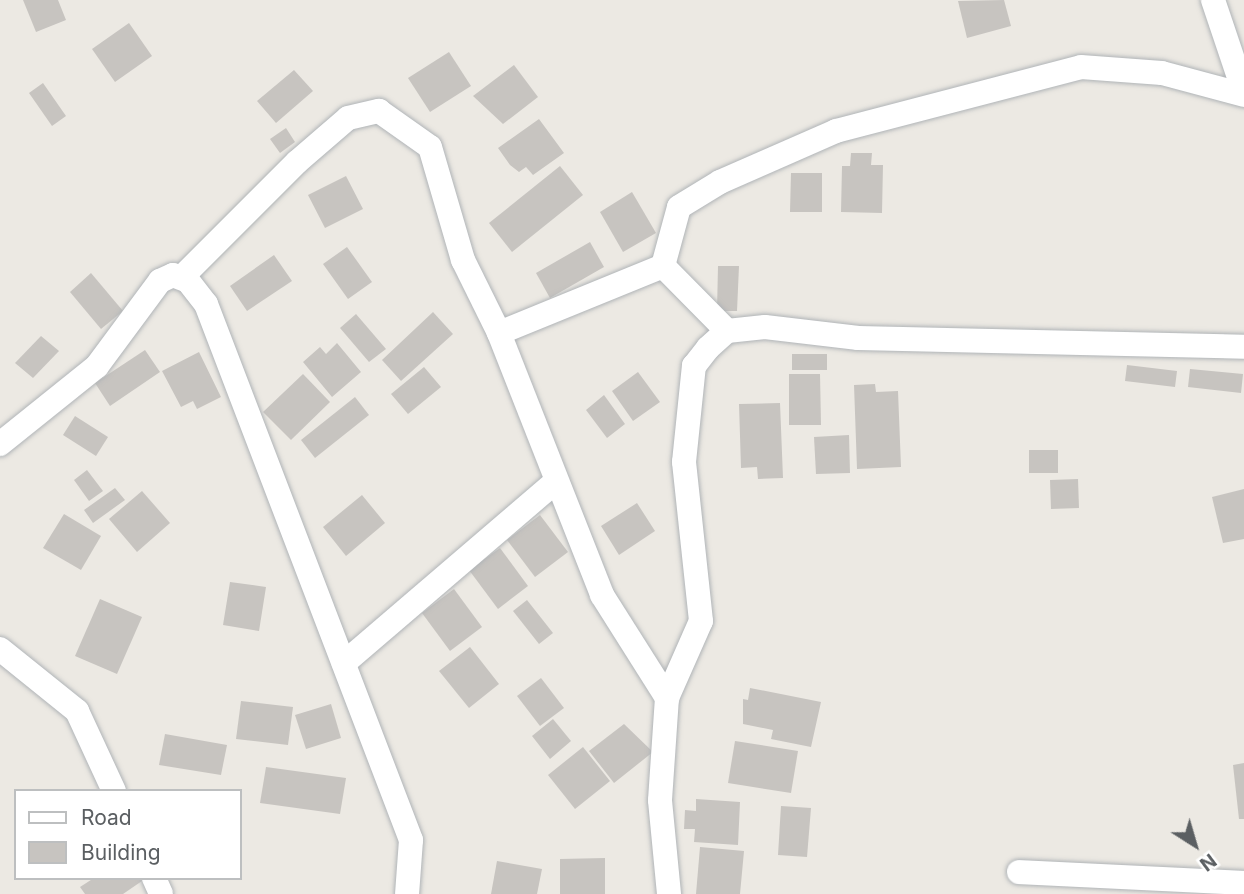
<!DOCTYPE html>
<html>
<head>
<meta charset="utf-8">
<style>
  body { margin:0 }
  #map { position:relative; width:1244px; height:894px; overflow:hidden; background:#ece9e3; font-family:Inter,sans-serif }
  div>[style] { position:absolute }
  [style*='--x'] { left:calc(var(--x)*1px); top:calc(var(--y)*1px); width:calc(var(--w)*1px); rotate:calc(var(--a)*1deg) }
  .building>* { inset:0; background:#c7c4c0 }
  .roads { filter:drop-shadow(0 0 2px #b0b4b7) drop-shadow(0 0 2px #b0b4b7) }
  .minor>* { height:24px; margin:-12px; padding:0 12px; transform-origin:12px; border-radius:12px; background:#fff }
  span { translate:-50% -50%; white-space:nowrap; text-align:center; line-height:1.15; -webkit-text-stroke:5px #fff; paint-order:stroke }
  .legend { position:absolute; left:14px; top:789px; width:228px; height:91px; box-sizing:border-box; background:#fff; border:2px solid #bdbfc0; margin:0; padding:9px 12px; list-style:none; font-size:21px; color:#5b5f62 }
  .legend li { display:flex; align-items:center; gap:14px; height:35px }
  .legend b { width:35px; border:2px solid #bdbfc0 }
  .north { position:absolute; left:1160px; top:810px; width:70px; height:70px; -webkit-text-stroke:5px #fff; paint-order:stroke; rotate:143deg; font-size:19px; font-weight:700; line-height:28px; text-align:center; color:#5b5f62 }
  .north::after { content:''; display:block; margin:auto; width:24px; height:32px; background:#5b5f62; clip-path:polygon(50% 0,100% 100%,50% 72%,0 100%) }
</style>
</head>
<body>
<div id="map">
  <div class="building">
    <div style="clip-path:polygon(23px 0,58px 0,66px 20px,36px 32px)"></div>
    <div style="clip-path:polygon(1004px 0,1011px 26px,967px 38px,958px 1px)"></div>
    <div style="clip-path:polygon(129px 23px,152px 56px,115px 82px,92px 49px)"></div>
    <div style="clip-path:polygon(449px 52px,471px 86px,430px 112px,408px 78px)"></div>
    <div style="clip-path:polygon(514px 65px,538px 97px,503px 124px,473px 96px)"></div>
    <div style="clip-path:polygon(294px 70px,313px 91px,276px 123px,257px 101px)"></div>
    <div style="clip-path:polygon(43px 83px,66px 116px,52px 126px,29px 93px)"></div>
    <div style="clip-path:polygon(539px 119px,564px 153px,533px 175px,526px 167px,519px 172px,510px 165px,498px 148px)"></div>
    <div style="clip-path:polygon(286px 128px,295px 142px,280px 153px,270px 139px)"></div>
    <div style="clip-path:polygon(851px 153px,872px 153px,871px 165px,883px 165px,882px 213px,841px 212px,842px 166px,850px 166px)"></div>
    <div style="clip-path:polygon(560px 166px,583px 195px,512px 252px,489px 223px)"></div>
    <div style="clip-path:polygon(791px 173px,822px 173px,822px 212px,790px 212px)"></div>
    <div style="clip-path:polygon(346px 176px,363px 209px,325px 228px,308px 195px)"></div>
    <div style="clip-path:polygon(632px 192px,656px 233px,623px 252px,600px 212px)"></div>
    <div style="clip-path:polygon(590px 242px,604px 267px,550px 298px,536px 273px)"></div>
    <div style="clip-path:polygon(347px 247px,372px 282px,348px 299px,323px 264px)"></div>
    <div style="clip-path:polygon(274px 255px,292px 281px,247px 311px,230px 286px)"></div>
    <div style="clip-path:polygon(718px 266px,739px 266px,737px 311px,717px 311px)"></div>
    <div style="clip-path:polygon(91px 273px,123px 311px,101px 329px,70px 292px)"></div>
    <div style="clip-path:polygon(433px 312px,453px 334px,401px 381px,382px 360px)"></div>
    <div style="clip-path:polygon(356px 314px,386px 349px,369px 362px,340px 328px)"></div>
    <div style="clip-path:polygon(41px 336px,59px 351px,33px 378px,15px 363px)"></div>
    <div style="clip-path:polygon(337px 343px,361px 372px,332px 397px,303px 362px,320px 347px,326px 354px)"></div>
    <div style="clip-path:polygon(145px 350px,160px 372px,110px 406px,95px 383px)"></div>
    <div style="clip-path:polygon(199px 352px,221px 397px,197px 409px,193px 401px,181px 407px,162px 371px)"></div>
    <div style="clip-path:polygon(792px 354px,827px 354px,827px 370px,792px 370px)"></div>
    <div style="clip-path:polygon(1127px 365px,1177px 371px,1175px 387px,1125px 381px)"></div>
    <div style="clip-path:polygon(424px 367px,441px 387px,408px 414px,391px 394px)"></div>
    <div style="clip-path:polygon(1190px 369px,1243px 374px,1241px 393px,1188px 387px)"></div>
    <div style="clip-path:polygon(638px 372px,660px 402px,633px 421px,612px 391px)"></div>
    <div style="clip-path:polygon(303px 374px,330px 402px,291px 440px,263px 412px)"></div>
    <div style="clip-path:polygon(789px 374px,820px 374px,821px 425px,789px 425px)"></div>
    <div style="clip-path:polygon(875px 384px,876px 392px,898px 391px,901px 467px,857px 469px,854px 385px)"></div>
    <div style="clip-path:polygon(604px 395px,625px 424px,607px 438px,586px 410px)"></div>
    <div style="clip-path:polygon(355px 397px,369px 415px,315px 458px,301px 440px)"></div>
    <div style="clip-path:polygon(780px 403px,783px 478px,758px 479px,757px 467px,741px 468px,739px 404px)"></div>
    <div style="clip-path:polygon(75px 416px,108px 437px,96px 456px,63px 435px)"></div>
    <div style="clip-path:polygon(849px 435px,850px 473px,816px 474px,814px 437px)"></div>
    <div style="clip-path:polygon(1029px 450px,1058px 450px,1058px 473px,1029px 473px)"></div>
    <div style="clip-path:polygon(87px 470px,103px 491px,89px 501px,74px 480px)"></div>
    <div style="clip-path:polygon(1078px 479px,1079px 508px,1051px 509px,1050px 480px)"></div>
    <div style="clip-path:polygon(115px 488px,125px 500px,93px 523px,84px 510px)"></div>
    <div style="clip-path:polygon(1244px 489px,1244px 539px,1223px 543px,1212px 497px)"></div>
    <div style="clip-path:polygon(142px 491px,170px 523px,137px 552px,109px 519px)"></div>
    <div style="clip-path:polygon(362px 495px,385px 523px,346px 556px,323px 527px)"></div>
    <div style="clip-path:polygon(637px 503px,655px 531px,619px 555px,601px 526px)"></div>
    <div style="clip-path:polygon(64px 514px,101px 536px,81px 570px,43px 548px)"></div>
    <div style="clip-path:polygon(540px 515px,568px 552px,535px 577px,507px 540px)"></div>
    <div style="clip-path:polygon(500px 548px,528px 586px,498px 609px,469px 570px)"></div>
    <div style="clip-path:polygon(230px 582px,266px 587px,259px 631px,223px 625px)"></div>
    <div style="clip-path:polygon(454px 589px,482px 627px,450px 651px,422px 613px)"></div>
    <div style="clip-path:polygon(100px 599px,142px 617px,117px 674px,75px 656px)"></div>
    <div style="clip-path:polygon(527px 600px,553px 633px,539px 644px,513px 611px)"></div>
    <div style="clip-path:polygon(470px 647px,499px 684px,469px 708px,439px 671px)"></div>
    <div style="clip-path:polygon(541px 678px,564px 708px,540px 726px,517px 696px)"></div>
    <div style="clip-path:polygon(750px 688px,821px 702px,811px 747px,771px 739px,773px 730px,743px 724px,743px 699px,748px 700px)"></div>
    <div style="clip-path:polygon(241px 701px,293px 707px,288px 745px,236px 739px)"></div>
    <div style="clip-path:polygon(331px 704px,341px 738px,306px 749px,295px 715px)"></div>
    <div style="clip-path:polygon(553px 719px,571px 741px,550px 759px,532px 736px)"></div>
    <div style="clip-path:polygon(624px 724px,653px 752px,614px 783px,589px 751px)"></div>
    <div style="clip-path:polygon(165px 734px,227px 745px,221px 775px,159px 765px)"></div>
    <div style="clip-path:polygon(735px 741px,798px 751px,791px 793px,728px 783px)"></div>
    <div style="clip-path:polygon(583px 747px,610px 781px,575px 809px,548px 775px)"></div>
    <div style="clip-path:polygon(1244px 763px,1244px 819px,1239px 819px,1233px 765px)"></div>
    <div style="clip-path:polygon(266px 767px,346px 778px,340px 814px,260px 803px)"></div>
    <div style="clip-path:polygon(696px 799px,740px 802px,738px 845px,694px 842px,695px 829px,684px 829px,685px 810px,696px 811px)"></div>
    <div style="clip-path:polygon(781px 806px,811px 808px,807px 857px,778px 855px)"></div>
    <div style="clip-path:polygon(700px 847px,744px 851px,740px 894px,696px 894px)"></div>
    <div style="clip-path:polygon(605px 858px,605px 894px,560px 894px,560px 859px)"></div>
    <div style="clip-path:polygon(497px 861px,542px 869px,537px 894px,491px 894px)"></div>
    <div style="clip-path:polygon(94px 878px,141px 878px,142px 881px,123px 894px,85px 894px,80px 887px)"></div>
  </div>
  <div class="roads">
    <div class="minor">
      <div style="--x:1213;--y:0;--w:97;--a:71.4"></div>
      <div style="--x:663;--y:266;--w:61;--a:-74.8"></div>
      <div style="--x:679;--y:207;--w:48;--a:-31.4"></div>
      <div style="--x:720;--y:182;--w:127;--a:-23.7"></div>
      <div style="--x:836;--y:131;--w:253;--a:-14.6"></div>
      <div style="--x:1081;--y:67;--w:81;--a:4.2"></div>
      <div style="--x:1162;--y:73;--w:85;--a:15"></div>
      <div style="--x:182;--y:277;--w:163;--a:-45"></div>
      <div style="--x:297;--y:162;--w:67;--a:-40.8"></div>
      <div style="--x:348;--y:118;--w:32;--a:-13"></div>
      <div style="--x:379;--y:111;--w:62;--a:35.2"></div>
      <div style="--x:430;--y:147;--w:118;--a:73.7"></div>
      <div style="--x:463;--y:260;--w:81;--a:63.7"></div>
      <div style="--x:499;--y:333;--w:282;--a:68.5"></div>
      <div style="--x:602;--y:595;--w:122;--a:57.7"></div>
      <div style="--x:499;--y:333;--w:177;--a:-22.2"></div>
      <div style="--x:663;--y:266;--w:91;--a:45.4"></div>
      <div style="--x:0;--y:444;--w:124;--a:-38.8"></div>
      <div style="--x:97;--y:366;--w:106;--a:-53.5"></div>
      <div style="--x:160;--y:281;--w:14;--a:-25"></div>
      <div style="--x:173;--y:275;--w:16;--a:22"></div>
      <div style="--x:188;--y:281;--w:29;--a:52"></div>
      <div style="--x:206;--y:304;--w:574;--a:69.07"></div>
      <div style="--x:411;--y:840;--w:54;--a:94.2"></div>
      <div style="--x:0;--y:649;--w:99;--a:38.8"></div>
      <div style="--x:77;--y:711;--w:88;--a:65.2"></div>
      <div style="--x:344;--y:663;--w:278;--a:-40.6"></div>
      <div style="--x:1019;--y:872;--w:225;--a:2.8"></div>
      <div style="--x:154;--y:878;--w:17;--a:66"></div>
      <div style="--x:669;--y:894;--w:94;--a:-95.5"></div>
      <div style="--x:660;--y:800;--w:102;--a:-86.1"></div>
      <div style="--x:667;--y:698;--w:84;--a:-66.2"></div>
      <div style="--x:701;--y:621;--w:160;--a:-96.1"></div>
      <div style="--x:684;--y:462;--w:97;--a:-84.1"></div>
      <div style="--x:694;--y:366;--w:23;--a:-52"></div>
      <div style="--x:708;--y:348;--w:25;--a:-42"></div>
      <div style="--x:727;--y:331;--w:38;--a:-6"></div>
      <div style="--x:765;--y:327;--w:94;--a:6.7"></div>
      <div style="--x:858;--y:338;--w:386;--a:1.3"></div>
    </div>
  </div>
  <ul class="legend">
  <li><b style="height:9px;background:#fff"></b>Road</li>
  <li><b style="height:19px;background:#c7c4c0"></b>Building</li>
  </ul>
  <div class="north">N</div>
</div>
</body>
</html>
